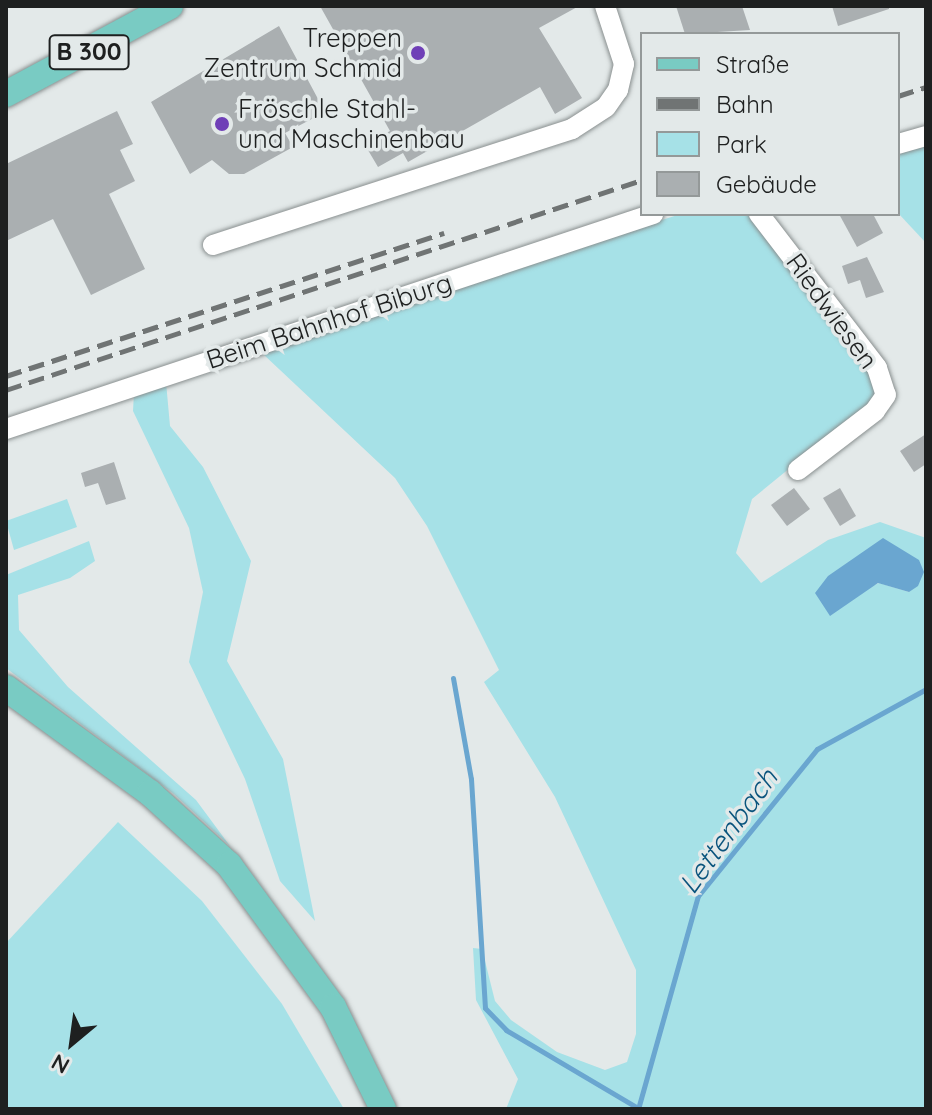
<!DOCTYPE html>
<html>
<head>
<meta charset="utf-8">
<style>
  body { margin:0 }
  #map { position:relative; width:932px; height:1115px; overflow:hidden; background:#e3e9e9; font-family:Quicksand,sans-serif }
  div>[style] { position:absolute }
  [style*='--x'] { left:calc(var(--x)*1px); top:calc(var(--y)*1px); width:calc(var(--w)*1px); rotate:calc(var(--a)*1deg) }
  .green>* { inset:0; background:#a6e1e7 }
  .water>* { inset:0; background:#6aa6d0 }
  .stream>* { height:5px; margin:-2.5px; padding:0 2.5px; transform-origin:2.5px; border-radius:2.5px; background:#6aa6d0 }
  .building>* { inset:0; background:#aaafb1 }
  .roads { filter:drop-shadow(0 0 2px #898f8f) drop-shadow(0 0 2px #898f8f) }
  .minor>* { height:20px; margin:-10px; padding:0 10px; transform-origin:10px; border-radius:10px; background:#fff }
  .major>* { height:26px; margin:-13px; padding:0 13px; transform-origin:13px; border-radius:13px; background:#79cbc3 }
  .rail>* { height:5px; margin-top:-2.5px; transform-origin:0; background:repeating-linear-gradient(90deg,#707474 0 16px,transparent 0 24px) }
  .dots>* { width:22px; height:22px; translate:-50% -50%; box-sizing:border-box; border:4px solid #e3e9e9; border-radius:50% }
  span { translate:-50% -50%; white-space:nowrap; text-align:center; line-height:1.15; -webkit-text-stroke:7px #e3e9e9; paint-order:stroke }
  .shield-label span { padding:2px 6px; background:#e3e9e9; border:2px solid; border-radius:6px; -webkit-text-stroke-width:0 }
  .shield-label { font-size:24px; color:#1e2020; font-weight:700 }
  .poi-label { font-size:26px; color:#1e2020 }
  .right { translate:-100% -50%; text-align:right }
  .left { translate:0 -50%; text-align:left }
  .street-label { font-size:26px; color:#1e2020 }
  .water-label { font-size:28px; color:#0a547d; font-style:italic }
  .frame { position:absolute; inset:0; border:8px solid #1e2020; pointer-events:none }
  .legend { position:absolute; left:640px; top:32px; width:260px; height:184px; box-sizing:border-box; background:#e3e9e9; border:2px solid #949999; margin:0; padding:10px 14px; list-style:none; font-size:24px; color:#1e2020 }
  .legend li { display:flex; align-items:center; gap:16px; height:40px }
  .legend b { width:40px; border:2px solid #949999 }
  .north { position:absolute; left:32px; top:1003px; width:80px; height:80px; -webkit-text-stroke:6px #e3e9e9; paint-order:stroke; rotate:209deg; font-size:22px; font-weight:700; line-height:32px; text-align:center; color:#1e2020 }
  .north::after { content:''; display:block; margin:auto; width:28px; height:36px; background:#1e2020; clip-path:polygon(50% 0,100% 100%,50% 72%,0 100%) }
</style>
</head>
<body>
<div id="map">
  <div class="green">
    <div style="clip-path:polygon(926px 146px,926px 243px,898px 213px,898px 154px)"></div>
    <div style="clip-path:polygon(evenodd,681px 214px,749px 214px,868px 364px,877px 397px,752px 499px,736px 553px,761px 583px,828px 540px,880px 522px,926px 538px,926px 1109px,506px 1109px,518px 1079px,476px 1000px,473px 948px,482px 949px,495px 1001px,511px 1020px,557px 1052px,605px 1070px,627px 1062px,636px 1034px,636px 970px,555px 797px,484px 682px,499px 670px,427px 526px,395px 478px,263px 354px,310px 330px,681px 214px,919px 560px,909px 592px,879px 583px,859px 592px,919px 560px)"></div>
    <div style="clip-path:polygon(166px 382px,170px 426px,203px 467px,251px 561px,227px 661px,283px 759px,315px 921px,280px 881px,245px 779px,189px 662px,203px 592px,189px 528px,133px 411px,134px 393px)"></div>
    <div style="clip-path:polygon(67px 499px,77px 527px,14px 550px,6px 521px)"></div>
    <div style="clip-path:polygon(89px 541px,95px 561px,70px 578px,18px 595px,19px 630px,68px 687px,196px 800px,230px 846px,174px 794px,6px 668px,6px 575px)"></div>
    <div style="clip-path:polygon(118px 822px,202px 901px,282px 1004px,344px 1109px,6px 1109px,6px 943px)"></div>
  </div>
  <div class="water">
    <div style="clip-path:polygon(883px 538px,919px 560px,924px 572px,918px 586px,909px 592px,878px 583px,830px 616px,815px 593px,828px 576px)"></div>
  </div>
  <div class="stream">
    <div style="--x:453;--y:678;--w:103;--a:79.9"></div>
    <div style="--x:471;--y:779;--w:229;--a:86.5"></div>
    <div style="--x:485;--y:1008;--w:30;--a:46"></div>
    <div style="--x:506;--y:1030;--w:153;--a:30.6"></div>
    <div style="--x:638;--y:1109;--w:221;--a:-74.3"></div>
    <div style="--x:698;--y:896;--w:189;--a:-51"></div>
    <div style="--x:817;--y:749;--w:124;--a:-28.8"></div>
  </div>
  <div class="building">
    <div style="clip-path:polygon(320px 6px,579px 6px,539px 28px,582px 98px,555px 114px,540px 87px,408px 162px,403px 153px,378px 167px,365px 145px,390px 131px)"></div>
    <div style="clip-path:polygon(676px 6px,742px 6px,750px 30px,685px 34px)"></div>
    <div style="clip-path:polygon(832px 6px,889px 6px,889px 9px,838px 26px)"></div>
    <div style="clip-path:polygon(279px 26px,325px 112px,285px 133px,293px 147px,244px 174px,229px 174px,212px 160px,190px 174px,151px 102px)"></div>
    <div style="clip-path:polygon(117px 111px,133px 144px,120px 150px,135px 181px,109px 194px,145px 269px,91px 295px,53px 219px,6px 241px,6px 164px)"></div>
    <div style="clip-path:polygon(839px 214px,873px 214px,883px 233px,857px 247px)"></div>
    <div style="clip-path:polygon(867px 257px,884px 292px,866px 298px,860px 280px,848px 284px,842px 266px)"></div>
    <div style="clip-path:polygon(926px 434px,926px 464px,914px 472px,900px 451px)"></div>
    <div style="clip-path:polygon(114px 462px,126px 499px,106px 505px,98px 483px,85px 487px,81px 473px)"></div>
    <div style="clip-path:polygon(794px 488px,810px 509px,787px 526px,771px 505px)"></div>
    <div style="clip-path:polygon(840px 488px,856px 516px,840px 526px,823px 498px)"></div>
  </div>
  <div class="roads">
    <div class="minor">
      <div style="--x:898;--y:144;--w:29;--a:-16"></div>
      <div style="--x:759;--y:214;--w:194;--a:52.5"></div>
      <div style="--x:877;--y:368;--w:28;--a:72"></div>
      <div style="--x:886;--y:395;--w:19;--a:125"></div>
      <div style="--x:875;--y:411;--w:97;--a:142.5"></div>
      <div style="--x:213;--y:245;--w:377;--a:-17.9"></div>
      <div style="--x:572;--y:129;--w:40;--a:-32.9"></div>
      <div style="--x:606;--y:107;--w:21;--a:-55"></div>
      <div style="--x:618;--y:90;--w:27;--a:-77"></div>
      <div style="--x:624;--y:64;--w:61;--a:-108.1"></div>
      <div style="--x:6;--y:429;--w:682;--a:-18.38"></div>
    </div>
    <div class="major">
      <div style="--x:6;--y:94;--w:186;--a:-28.2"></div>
      <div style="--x:6;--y:688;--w:178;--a:36.1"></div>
      <div style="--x:150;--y:793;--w:107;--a:42.3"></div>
      <div style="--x:229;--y:865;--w:176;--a:53.8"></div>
      <div style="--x:333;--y:1007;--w:114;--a:63.9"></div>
    </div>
  </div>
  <div class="rail">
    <div style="--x:898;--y:96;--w:29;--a:-18"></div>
    <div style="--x:6;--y:376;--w:461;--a:-18.1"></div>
    <div style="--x:6;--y:390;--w:670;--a:-18.27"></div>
  </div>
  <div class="dots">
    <div style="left:418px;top:53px;background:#6f3fb7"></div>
    <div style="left:222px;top:124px;background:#6f3fb7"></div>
  </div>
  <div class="shield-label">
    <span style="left:89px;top:52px">B 300</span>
  </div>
  <div class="poi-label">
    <span class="right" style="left:402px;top:53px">Treppen<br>Zentrum Schmid</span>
    <span class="left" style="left:238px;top:124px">Fröschle Stahl-<br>und Maschinenbau</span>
  </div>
  <div class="street-label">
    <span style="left:832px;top:311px;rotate:54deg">Riedwiesen</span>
    <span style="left:329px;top:321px;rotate:-18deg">Beim Bahnhof Biburg</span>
  </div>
  <div class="water-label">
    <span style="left:728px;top:831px;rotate:-54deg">Lettenbach</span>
  </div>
  <div class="frame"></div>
  <ul class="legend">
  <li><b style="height:10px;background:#79cbc3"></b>Straße</li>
  <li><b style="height:10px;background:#707474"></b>Bahn</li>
  <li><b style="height:22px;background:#a6e1e7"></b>Park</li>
  <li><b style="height:22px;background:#aaafb1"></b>Gebäude</li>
  </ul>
  <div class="north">N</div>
</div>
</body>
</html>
